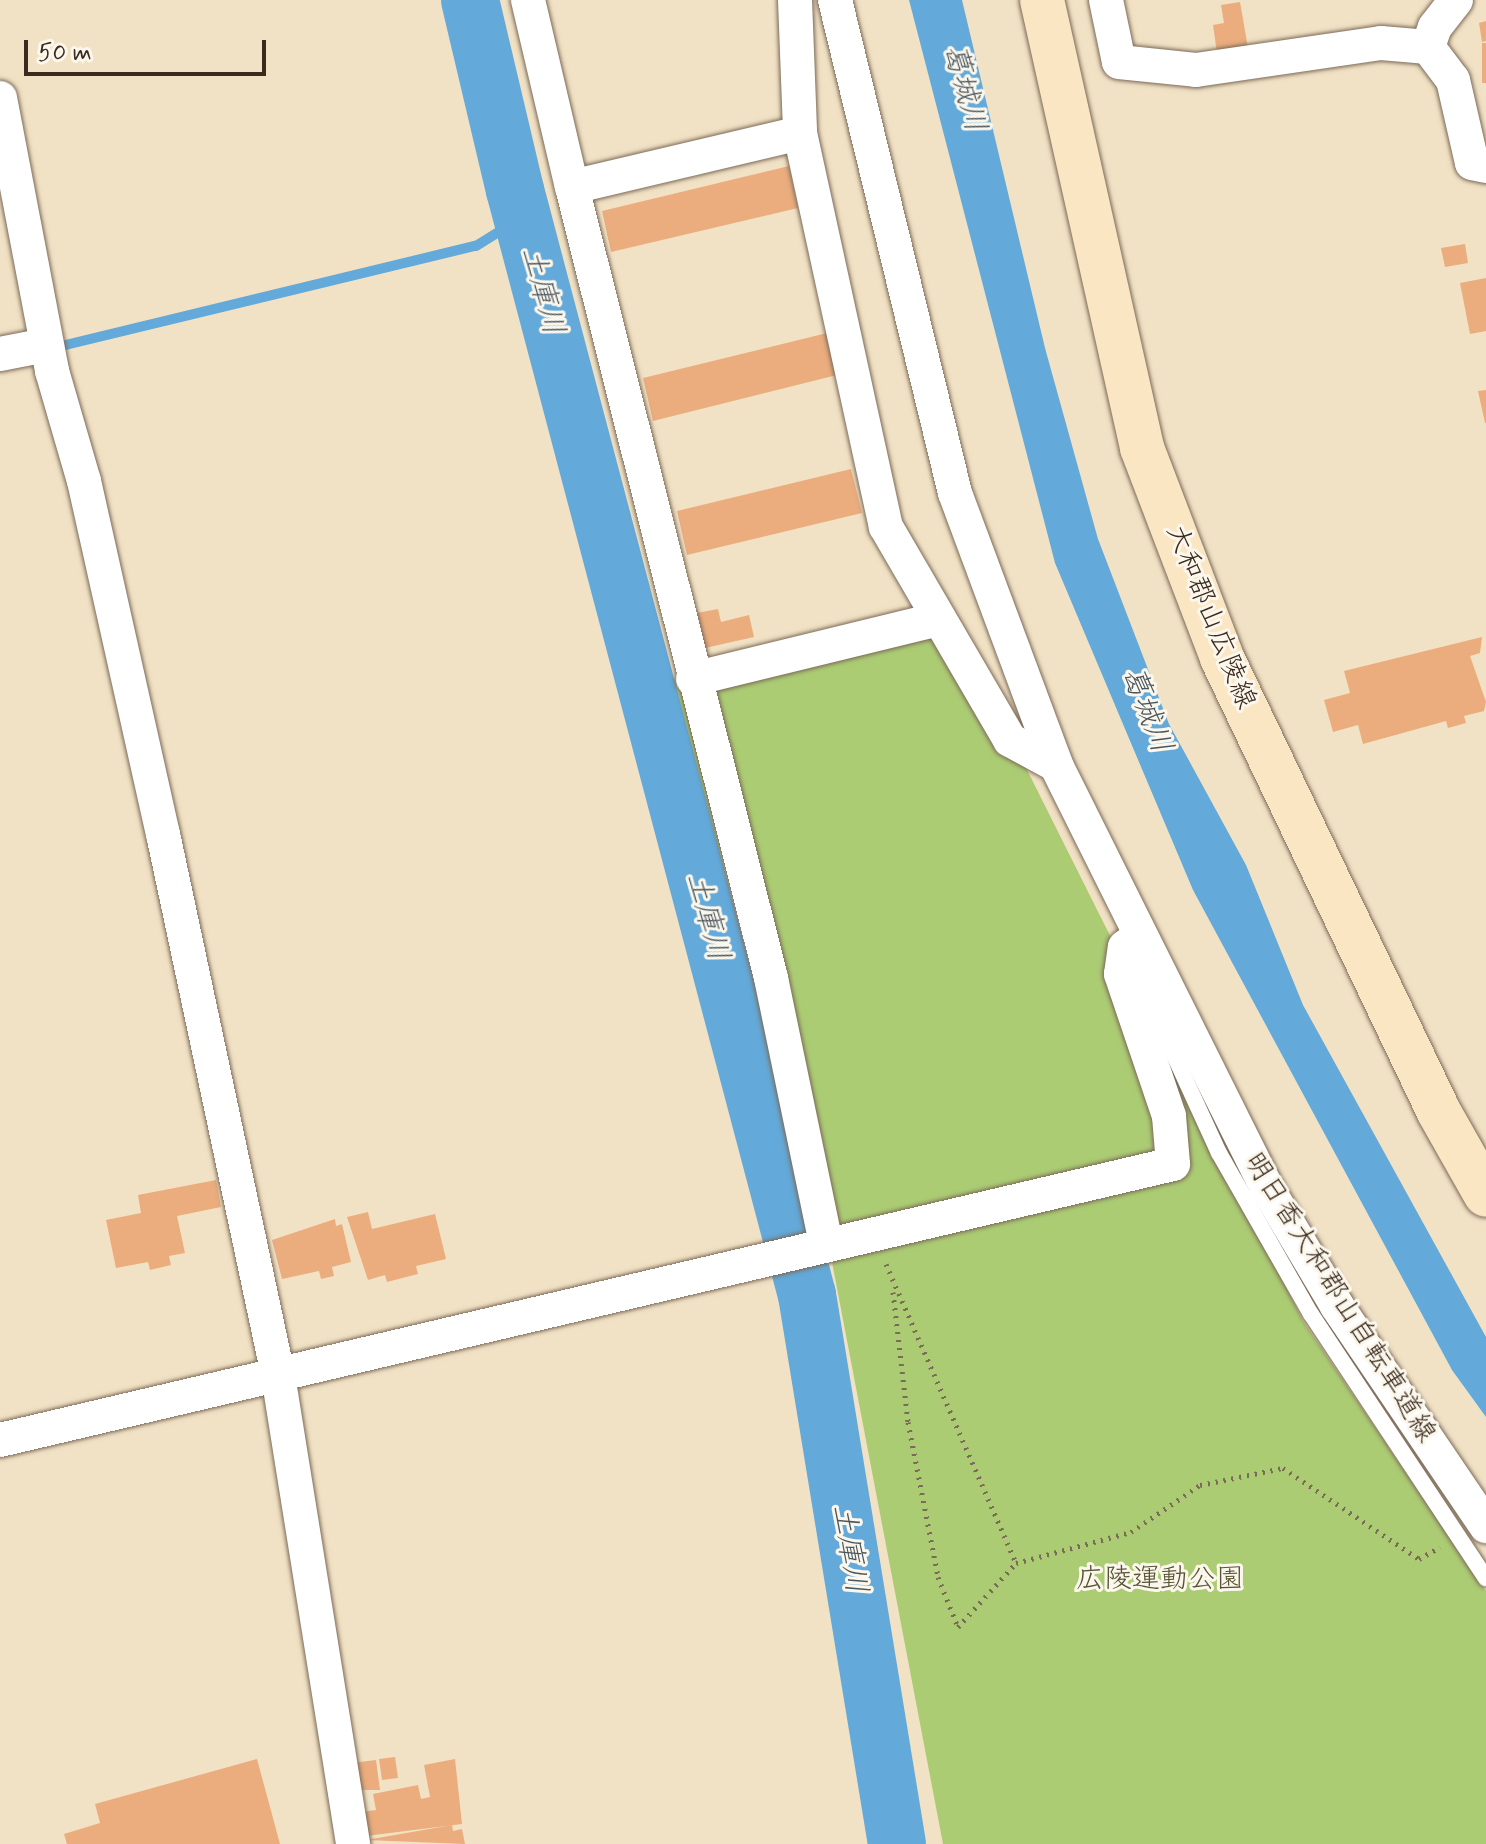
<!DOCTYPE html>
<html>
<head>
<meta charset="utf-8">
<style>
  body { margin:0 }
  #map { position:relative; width:1486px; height:1844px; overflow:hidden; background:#f2e2c5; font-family:Mynerve,"Klee One",sans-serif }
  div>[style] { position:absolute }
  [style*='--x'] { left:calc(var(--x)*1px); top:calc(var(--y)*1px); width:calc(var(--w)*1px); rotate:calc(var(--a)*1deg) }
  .green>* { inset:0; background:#accc74 }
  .water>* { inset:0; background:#63a9d9 }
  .stream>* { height:10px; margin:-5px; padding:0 5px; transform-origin:5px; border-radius:5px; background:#63a9d9 }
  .river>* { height:58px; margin:-29px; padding:0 29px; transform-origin:29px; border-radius:29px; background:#63a9d9 }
  .building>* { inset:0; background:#ebad7e }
  .path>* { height:5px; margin-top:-2.5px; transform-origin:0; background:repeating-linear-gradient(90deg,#7b6a58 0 2px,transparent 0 8px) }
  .roads { filter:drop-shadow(0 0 2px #7b6a58) drop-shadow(0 0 2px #7b6a58) }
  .service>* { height:16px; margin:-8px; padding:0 8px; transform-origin:8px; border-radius:8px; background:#fff }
  .minor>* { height:34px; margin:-17px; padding:0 17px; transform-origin:17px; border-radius:17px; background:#fff }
  .secondary>* { height:44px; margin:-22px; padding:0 22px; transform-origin:22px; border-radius:22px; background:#fbe6c4 }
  span { translate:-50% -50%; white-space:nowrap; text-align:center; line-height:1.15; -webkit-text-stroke:6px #fbf7ec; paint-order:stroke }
  .street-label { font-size:28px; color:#3b2a1e }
  .park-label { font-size:28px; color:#575234 }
  .water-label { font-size:30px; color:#49565f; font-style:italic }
  .scale { position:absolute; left:24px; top:40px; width:242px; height:36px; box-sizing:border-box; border:4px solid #3b2a1e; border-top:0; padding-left:10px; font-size:24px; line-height:28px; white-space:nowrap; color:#3b2a1e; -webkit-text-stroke:6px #fbf7ec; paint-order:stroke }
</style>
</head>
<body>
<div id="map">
  <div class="green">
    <div style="clip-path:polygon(942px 600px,1303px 1321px,1486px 1591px,1486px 1844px,943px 1844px,828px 1241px,672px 679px)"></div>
  </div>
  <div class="water">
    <div style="clip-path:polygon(909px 0,962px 0,1045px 348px,1098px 539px,1169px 724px,1246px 865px,1303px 1005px,1486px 1337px,1486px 1417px,1452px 1370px,1193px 890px,1055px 563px)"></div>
  </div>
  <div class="stream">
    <div style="--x:53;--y:348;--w:435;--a:-13.6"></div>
    <div style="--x:476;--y:246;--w:36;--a:-32"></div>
    <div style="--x:506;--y:227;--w:38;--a:-76"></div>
  </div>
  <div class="river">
    <div style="--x:470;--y:0;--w:195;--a:76.7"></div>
    <div style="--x:515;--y:190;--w:1143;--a:75.2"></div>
    <div style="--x:807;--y:1295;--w:556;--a:80.69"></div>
  </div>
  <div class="building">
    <div style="clip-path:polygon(1240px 2px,1248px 48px,1217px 53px,1213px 25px,1224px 23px,1221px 5px)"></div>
    <div style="clip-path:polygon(1486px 21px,1486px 41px,1482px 42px,1479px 23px)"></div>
    <div style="clip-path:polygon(1482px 43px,1486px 43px,1486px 83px,1482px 83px)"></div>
    <div style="clip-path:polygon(789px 166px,798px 208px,611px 252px,602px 211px)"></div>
    <div style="clip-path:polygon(1465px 244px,1468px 263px,1445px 267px,1441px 248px)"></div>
    <div style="clip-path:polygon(1486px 278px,1486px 331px,1470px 334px,1460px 283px)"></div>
    <div style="clip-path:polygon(831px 332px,841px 374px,653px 421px,643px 378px)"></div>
    <div style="clip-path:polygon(1486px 390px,1486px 423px,1485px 423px,1478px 391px)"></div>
    <div style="clip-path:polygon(851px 469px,862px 513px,687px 555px,677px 511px)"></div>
    <div style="clip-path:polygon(718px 609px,721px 622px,749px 615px,754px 637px,705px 648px,697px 613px)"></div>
    <div style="clip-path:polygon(1482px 637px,1480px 653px,1470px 656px,1486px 702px,1484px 711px,1464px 716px,1466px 723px,1448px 728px,1446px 721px,1363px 744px,1358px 725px,1333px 732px,1324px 700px,1350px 693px,1344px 671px)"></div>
    <div style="clip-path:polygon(216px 1180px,221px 1207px,177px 1216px,185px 1253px,169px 1256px,171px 1265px,150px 1270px,148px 1262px,116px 1268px,106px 1220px,141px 1213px,138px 1195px)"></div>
    <div style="clip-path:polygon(368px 1212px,372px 1229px,435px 1214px,446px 1259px,416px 1266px,418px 1274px,387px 1282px,385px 1275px,368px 1280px,347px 1217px)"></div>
    <div style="clip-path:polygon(335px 1219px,336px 1226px,342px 1224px,351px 1262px,332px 1267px,334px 1276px,321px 1279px,319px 1271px,282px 1279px,272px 1240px)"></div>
    <div style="clip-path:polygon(395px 1757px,398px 1778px,382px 1780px,379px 1759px)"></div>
    <div style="clip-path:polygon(257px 1759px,280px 1844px,67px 1844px,64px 1834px,100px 1823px,95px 1804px)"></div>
    <div style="clip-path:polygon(455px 1759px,462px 1824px,366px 1836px,361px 1812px,376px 1810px,373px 1794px,418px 1785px,421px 1799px,430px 1797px,424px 1765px)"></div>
    <div style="clip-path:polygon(376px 1760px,380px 1790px,356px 1790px,352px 1763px)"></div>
    <div style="clip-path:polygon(452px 1825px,453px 1831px,462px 1829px,465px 1844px,366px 1840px)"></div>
  </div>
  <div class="path">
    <div style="--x:886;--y:1264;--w:326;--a:66.5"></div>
    <div style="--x:1016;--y:1563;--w:119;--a:-15.1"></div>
    <div style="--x:1131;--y:1532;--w:83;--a:-34.3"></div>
    <div style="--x:1200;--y:1485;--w:85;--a:-11.6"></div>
    <div style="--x:1283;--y:1468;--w:164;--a:33.8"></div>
    <div style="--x:1419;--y:1559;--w:24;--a:-30"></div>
    <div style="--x:893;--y:1292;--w:131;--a:83.4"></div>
    <div style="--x:908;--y:1422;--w:158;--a:79"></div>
    <div style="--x:938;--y:1577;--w:54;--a:68.2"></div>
    <div style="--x:958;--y:1627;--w:86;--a:-47.8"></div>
  </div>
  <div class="roads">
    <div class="service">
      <div style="--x:1132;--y:963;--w:209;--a:65.4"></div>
      <div style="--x:1219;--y:1153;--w:185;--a:60.3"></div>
      <div style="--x:1311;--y:1314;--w:317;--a:56.5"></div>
    </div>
    <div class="minor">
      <div style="--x:528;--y:0;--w:192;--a:76.8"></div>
      <div style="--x:572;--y:187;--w:234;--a:-13.3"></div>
      <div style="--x:795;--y:0;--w:133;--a:87.8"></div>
      <div style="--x:800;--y:133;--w:403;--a:77.7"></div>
      <div style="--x:886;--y:527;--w:246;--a:59.8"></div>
      <div style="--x:1010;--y:740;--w:52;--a:28.5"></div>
      <div style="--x:835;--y:0;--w:507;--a:76.32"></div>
      <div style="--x:955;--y:493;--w:290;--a:69.6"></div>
      <div style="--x:1056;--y:765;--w:473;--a:63.5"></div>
      <div style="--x:1267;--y:1188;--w:137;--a:59.3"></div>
      <div style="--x:1337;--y:1306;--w:266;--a:55.9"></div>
      <div style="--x:1106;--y:0;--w:63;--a:78.2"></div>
      <div style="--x:1119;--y:62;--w:77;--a:5.9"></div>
      <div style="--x:1196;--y:70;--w:187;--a:-8.3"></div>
      <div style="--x:1381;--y:43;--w:47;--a:4.9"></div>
      <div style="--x:1428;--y:47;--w:41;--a:52.9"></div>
      <div style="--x:1453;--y:80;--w:85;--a:77.1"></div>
      <div style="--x:1472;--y:163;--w:14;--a:12"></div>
      <div style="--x:1428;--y:47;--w:21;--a:-71"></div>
      <div style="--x:1435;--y:27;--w:34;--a:-52"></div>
      <div style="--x:0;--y:98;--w:278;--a:79.2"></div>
      <div style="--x:52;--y:371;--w:115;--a:73.8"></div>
      <div style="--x:84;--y:481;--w:362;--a:77.4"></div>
      <div style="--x:163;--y:834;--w:553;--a:78"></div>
      <div style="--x:278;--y:1375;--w:475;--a:80.9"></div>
      <div style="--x:572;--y:187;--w:816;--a:75.88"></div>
      <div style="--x:771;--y:978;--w:271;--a:78.3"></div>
      <div style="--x:0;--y:354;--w:47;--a:-11.1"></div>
      <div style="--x:693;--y:679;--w:253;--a:-13.7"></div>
      <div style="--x:0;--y:1440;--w:1205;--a:-13.24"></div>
      <div style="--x:1173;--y:1164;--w:48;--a:-94.8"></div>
      <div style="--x:1169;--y:1116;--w:150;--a:-108.7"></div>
      <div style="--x:1121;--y:974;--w:27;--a:-82"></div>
      <div style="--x:1125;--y:947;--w:19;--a:-36"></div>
    </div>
    <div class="secondary">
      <div style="--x:1042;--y:0;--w:459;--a:77.4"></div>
      <div style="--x:1142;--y:448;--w:225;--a:69.1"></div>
      <div style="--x:1222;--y:658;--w:503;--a:64.45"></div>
      <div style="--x:1439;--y:1112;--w:95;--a:60.5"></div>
    </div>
  </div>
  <div class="street-label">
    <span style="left:1210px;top:617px;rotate:68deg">大和郡山広陵線</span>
    <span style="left:1339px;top:1298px;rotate:58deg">明日香大和郡山自転車道線</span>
  </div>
  <div class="park-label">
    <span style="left:1160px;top:1580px">広陵運動公園</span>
  </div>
  <div class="water-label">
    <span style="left:964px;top:88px;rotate:75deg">葛城川</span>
    <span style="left:542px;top:291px;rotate:75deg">土庫川</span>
    <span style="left:1146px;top:710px;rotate:69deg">葛城川</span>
    <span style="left:707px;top:917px;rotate:75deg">土庫川</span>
    <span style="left:849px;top:1549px;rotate:81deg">土庫川</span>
  </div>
  <div class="scale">50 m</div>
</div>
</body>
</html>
